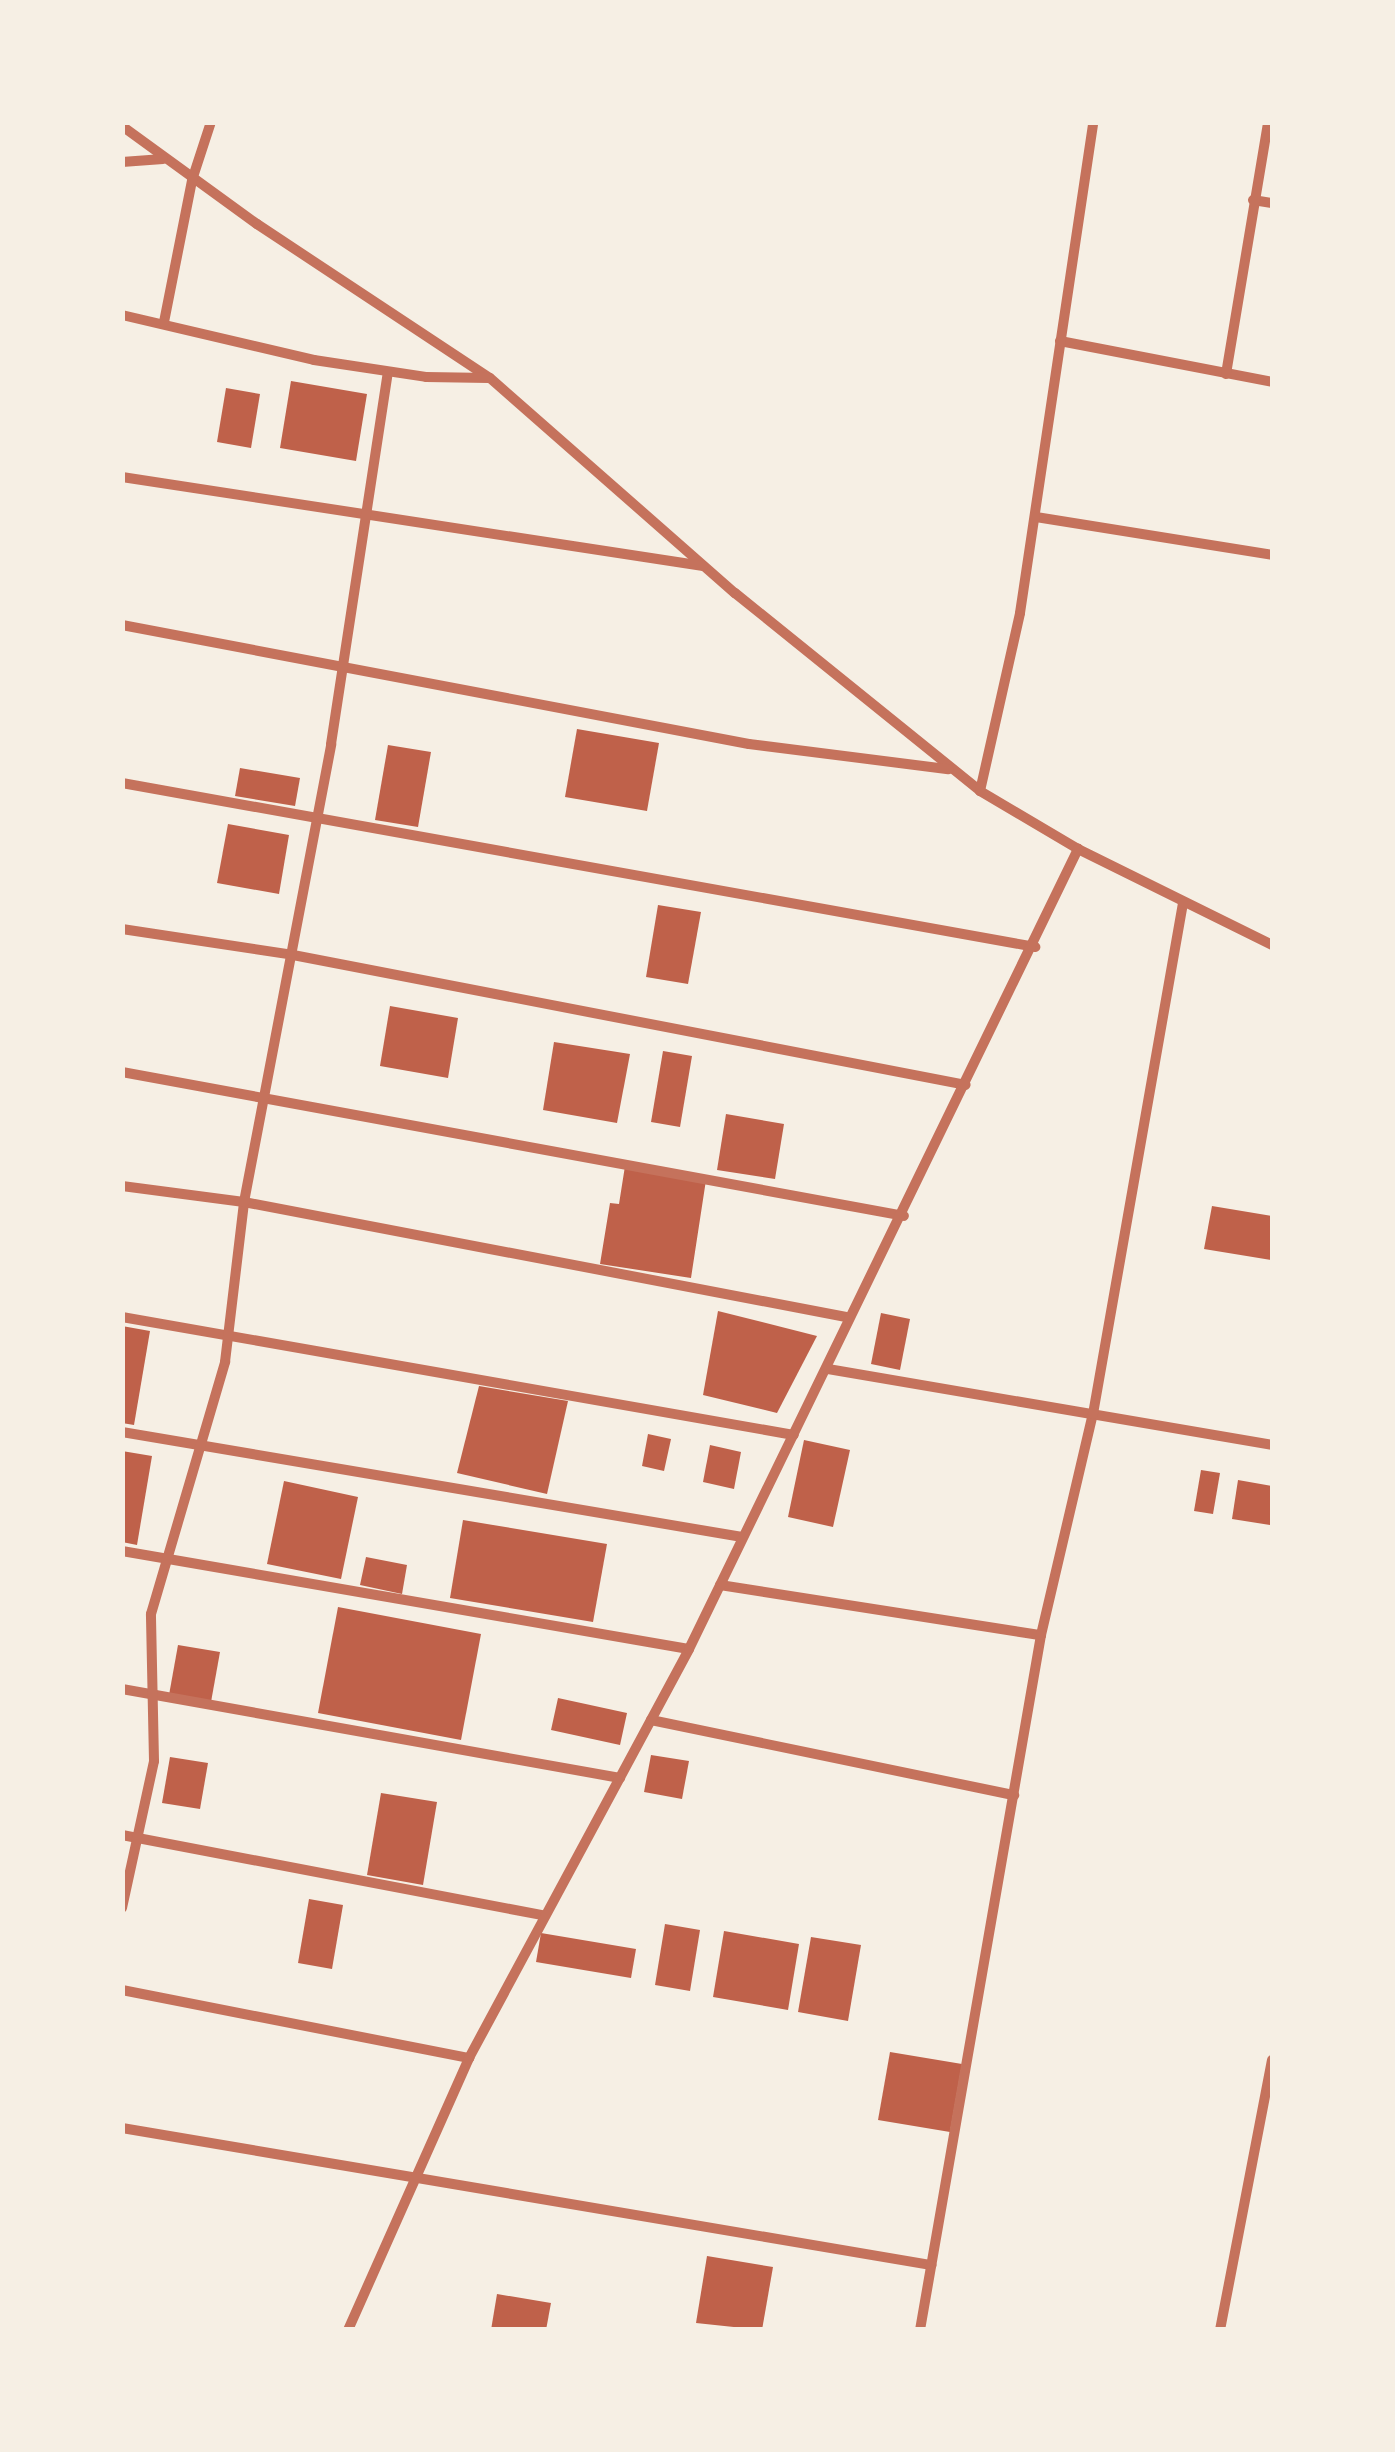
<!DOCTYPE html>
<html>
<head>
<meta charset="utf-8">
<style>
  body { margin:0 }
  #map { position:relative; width:1395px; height:2452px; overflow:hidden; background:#f6efe4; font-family:Commissioner,sans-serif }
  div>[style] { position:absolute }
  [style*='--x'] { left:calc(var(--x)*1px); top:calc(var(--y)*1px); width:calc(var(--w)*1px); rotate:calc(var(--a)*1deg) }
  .building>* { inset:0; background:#bf614a }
  .minor>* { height:10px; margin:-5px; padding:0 5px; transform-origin:5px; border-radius:5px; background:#c5725c }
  span { translate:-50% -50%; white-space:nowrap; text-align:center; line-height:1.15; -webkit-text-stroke:10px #f6efe4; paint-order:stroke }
  .frame { position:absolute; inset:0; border:125px solid #f6efe4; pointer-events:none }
</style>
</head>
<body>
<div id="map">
  <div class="building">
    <div style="clip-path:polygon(291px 381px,367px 394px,356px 461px,280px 448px)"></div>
    <div style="clip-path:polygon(226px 388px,260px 394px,251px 448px,217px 442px)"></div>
    <div style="clip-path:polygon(577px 729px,659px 743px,647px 811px,565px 797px)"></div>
    <div style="clip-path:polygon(388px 745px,431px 752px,418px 827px,375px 820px)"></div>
    <div style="clip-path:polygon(240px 768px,300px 778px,295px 806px,235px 796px)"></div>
    <div style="clip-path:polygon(228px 824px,289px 835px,279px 894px,217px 883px)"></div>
    <div style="clip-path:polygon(658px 905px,701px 912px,688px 984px,646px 977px)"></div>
    <div style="clip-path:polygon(390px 1006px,458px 1018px,448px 1078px,380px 1066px)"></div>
    <div style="clip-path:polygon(554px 1042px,630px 1054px,617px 1123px,543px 1110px)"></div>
    <div style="clip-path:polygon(663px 1051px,692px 1056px,680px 1127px,651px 1122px)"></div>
    <div style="clip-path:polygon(726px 1114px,784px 1124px,775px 1179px,717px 1170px)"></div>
    <div style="clip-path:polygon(625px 1166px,706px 1180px,691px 1278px,600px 1264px,610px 1203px,619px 1204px)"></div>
    <div style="clip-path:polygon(1212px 1206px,1272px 1216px,1271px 1260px,1204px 1249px)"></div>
    <div style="clip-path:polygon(718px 1311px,817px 1336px,777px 1413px,703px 1395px)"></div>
    <div style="clip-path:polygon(881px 1313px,910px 1319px,900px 1370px,871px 1364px)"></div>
    <div style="clip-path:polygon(122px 1326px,150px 1331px,134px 1425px,122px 1423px)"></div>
    <div style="clip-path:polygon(479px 1386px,568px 1401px,547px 1494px,457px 1473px)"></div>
    <div style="clip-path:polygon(648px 1434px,671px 1439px,664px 1471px,642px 1466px)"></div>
    <div style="clip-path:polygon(804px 1440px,850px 1450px,833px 1527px,788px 1517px)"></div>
    <div style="clip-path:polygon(710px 1445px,741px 1452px,734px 1489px,703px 1482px)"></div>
    <div style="clip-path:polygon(122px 1451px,152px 1456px,137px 1545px,122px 1542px)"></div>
    <div style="clip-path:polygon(1201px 1470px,1220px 1473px,1213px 1514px,1194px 1511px)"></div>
    <div style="clip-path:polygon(1238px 1480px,1272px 1486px,1270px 1525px,1232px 1519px)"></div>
    <div style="clip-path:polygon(284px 1481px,358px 1497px,341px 1579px,267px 1564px)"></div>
    <div style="clip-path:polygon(463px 1520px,607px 1544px,593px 1622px,450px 1598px)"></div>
    <div style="clip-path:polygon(366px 1557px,407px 1565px,402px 1594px,360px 1585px)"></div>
    <div style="clip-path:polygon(338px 1607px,481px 1634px,461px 1740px,318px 1713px)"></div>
    <div style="clip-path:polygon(178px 1645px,220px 1652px,211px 1702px,169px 1695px)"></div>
    <div style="clip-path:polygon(558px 1698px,627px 1713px,620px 1745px,551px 1730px)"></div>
    <div style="clip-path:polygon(651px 1755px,689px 1761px,682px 1799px,644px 1792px)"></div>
    <div style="clip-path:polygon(170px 1757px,208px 1763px,200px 1809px,162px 1803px)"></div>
    <div style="clip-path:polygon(381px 1793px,437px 1802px,423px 1885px,367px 1875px)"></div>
    <div style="clip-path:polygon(309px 1899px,343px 1905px,332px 1969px,298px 1963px)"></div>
    <div style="clip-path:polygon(665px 1924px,700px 1930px,690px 1991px,655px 1985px)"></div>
    <div style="clip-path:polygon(724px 1931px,799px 1944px,788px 2010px,713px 1997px)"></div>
    <div style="clip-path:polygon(541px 1933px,636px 1949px,631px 1978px,536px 1962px)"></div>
    <div style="clip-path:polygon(811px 1937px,861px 1945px,848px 2021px,798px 2012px)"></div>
    <div style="clip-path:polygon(890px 2052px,962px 2064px,950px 2132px,878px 2120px)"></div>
    <div style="clip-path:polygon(707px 2256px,773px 2267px,762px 2330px,696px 2323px)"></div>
    <div style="clip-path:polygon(497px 2294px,551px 2303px,546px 2330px,491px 2330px)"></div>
  </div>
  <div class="minor">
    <div style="--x:122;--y:126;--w:167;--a:36"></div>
    <div style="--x:257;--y:224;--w:279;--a:33.5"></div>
    <div style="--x:490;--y:378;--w:326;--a:41.3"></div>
    <div style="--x:735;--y:593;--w:315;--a:38.9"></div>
    <div style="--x:980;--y:791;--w:114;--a:30.6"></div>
    <div style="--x:1078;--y:849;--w:216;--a:26.3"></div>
    <div style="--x:122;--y:162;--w:41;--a:-4.2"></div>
    <div style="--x:1253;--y:200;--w:19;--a:9"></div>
    <div style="--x:122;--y:315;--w:197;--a:13.2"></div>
    <div style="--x:314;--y:360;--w:113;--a:8.6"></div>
    <div style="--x:426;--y:377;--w:63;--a:0.9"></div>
    <div style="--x:164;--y:322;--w:145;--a:-78.8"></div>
    <div style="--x:192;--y:180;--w:61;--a:-71.9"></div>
    <div style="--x:1060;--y:341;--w:216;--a:10.9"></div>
    <div style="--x:1226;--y:374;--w:255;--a:-80.5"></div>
    <div style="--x:122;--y:477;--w:588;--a:8.71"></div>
    <div style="--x:1036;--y:517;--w:239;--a:9.1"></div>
    <div style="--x:122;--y:625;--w:638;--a:10.75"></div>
    <div style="--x:749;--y:744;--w:201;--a:7.2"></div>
    <div style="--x:122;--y:783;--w:928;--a:10.18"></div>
    <div style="--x:980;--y:791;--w:182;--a:-77.3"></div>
    <div style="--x:1020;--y:613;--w:496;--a:-81.5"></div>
    <div style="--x:122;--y:929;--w:173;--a:8.6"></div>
    <div style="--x:293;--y:955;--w:685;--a:10.93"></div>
    <div style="--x:122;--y:1072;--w:795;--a:10.43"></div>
    <div style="--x:122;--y:1186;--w:123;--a:7.5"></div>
    <div style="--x:244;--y:1202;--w:613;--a:10.81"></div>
    <div style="--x:122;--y:1317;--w:682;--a:9.96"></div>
    <div style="--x:828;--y:1369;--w:450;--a:9.7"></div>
    <div style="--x:122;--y:1432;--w:629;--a:9.61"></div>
    <div style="--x:122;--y:1551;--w:575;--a:9.81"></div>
    <div style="--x:720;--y:1585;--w:325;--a:8.9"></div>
    <div style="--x:122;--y:1689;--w:506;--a:10.13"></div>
    <div style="--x:651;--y:1720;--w:371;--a:11.7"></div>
    <div style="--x:122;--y:1835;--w:428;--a:10.8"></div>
    <div style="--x:122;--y:1908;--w:150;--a:-77.7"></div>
    <div style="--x:154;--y:1761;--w:147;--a:-91.2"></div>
    <div style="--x:151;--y:1614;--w:263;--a:-73.6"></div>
    <div style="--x:225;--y:1362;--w:161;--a:-83.2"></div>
    <div style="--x:244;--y:1202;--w:466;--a:-79.2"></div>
    <div style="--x:331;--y:744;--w:375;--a:-81.3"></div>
    <div style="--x:122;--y:1990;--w:354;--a:11.1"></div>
    <div style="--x:122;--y:2128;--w:821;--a:9.61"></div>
    <div style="--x:348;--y:2330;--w:298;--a:-66"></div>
    <div style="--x:469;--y:2058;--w:464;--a:-61.7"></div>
    <div style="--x:689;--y:1649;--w:890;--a:-64.07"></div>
    <div style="--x:920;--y:2330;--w:705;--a:-80.12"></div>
    <div style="--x:1041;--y:1635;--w:227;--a:-76.8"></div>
    <div style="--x:1093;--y:1414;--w:519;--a:-80.01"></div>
    <div style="--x:1220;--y:2330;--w:275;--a:-79.1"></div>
  </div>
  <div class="frame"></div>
</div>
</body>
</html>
